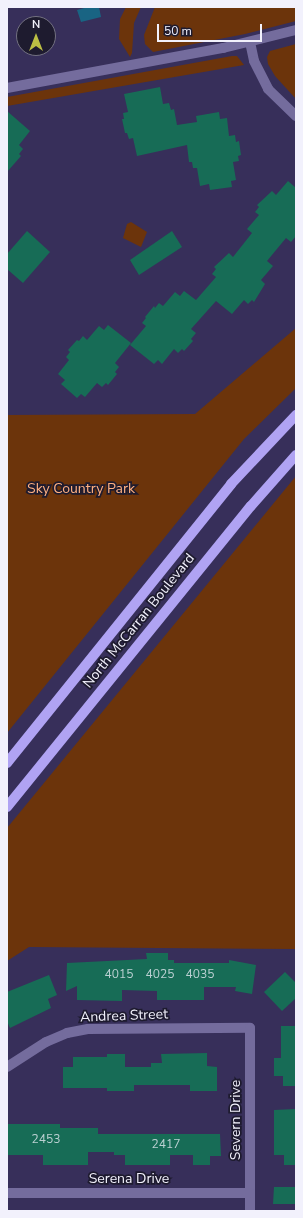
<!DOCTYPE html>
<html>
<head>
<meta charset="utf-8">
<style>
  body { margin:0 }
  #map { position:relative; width:303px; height:1218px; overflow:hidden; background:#372f5a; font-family:"Nunito Sans",sans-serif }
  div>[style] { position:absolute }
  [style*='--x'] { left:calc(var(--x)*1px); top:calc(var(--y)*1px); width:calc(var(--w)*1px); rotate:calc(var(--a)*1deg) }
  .green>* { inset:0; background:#6c340b }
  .water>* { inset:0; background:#196483 }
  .building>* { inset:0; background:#176c56 }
  .minor>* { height:10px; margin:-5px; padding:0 5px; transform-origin:5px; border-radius:5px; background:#746c9d }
  .major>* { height:10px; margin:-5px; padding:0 5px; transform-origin:5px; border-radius:5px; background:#b0a3f3 }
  span { translate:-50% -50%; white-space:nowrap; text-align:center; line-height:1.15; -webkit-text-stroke:3.5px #1e1b2f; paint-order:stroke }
  .number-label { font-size:12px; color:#bbd0d2 }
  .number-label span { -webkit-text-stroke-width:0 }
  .park-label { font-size:14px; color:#feb082 }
  .street-label { font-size:14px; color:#f2f1fc }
  .frame { position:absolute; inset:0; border:8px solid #f2f1fc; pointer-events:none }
  .north { position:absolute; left:16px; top:16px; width:40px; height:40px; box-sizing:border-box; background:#1e1b2f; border:1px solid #737181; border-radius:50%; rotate:0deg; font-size:11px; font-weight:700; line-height:16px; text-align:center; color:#f2f1fc }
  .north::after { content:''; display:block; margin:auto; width:14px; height:18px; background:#bcbf44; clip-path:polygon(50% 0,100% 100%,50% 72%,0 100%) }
  .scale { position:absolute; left:157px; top:24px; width:105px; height:18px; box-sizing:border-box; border:2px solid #f2f1fc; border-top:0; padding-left:5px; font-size:12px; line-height:14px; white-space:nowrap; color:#f2f1fc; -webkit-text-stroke:3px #1e1b2f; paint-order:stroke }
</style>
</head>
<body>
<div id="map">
  <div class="green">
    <div style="clip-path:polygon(126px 7px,141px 7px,134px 23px,132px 53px,130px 57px,119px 39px,120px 19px)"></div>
    <div style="clip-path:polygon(155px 7px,296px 7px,296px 21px,245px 34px,153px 52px,145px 44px,144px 35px)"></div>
    <div style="clip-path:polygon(296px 44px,296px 99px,275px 76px,268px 64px,267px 57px,270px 51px)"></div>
    <div style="clip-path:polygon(232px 56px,237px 56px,244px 65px,7px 106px,7px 97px)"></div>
    <div style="clip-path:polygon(131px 222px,147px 232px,141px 247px,123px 238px,127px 224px)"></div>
    <div style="clip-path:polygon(296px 328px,296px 388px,244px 439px,7px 733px,7px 415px,195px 414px)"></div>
    <div style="clip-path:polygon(296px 476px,296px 949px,29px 947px,7px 961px,7px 828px)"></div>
  </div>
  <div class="water">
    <div style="clip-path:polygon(88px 7px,99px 7px,101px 17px,81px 22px,77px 10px)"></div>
  </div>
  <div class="building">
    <div style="clip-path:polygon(160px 87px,163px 104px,169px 103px,171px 110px,174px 109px,177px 125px,197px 122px,196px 116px,219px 112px,220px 119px,227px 118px,229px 136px,235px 135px,236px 142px,239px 141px,241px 155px,238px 156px,239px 161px,233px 162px,236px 180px,231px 181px,232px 187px,210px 190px,209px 184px,200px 186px,197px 168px,193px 168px,192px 162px,189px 162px,187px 145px,137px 156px,133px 138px,129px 139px,127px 133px,125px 133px,122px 119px,124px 119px,123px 113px,128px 112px,124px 94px)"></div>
    <div style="clip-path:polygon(7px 111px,30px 131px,19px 145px,23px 149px,19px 154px,21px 156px,7px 172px)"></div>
    <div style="clip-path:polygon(288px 181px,296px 188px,296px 236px,291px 242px,286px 238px,267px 261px,273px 266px,261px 280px,265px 284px,254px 302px,252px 300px,248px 304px,244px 300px,232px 314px,216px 301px,191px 329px,196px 333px,191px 339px,193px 341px,184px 351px,182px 349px,178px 353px,174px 349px,162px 364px,158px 360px,154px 364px,130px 345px,146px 326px,142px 323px,146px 318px,145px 317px,154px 306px,155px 308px,159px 303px,163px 306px,175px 292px,180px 296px,184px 291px,196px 300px,216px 277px,212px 274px,216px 269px,214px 267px,229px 253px,233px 257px,252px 233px,247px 229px,259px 215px,255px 212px,259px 207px,257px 205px,272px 191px,276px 195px)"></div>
    <div style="clip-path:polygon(27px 231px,50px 252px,23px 283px,7px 269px,7px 254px)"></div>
    <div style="clip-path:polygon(172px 231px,182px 247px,139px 275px,130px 260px)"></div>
    <div style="clip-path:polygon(108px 325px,131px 343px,115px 363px,119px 367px,115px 372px,117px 374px,108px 385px,106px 383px,102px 387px,97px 383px,85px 397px,81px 394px,77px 398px,61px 384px,65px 380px,58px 374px,69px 360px,66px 357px,70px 352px,68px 350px,77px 340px,79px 341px,83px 336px,87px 340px,99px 326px,104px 330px)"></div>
    <div style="clip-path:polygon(146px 953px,168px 953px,168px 960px,174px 960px,174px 963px,229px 963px,229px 960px,256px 965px,252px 994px,235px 991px,236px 987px,204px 987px,204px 1000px,157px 1000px,157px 991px,122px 990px,122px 1001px,77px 1000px,77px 986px,66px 991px,67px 963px,147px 959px)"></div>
    <div style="clip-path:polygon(285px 972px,296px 983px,296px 998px,282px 1011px,264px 992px)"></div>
    <div style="clip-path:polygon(49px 975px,57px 995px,48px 999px,51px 1008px,10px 1028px,7px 1021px,7px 992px)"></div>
    <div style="clip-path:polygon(281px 1026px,296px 1026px,296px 1086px,283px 1086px,283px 1076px,274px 1076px,274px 1058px,281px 1058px)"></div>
    <div style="clip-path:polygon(207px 1053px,207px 1066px,217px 1067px,217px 1091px,190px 1091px,190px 1085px,134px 1085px,134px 1091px,107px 1091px,107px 1088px,63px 1088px,63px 1067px,73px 1067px,73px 1057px,107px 1057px,107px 1054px,125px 1054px,125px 1067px,151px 1067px,151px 1063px,162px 1063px,161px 1054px)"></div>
    <div style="clip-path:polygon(296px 1109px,296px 1165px,284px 1165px,284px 1155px,274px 1155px,274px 1110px)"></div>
    <div style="clip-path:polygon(7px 1124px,60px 1124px,60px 1128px,98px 1128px,98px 1134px,220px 1134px,221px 1156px,210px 1156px,210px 1165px,193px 1165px,193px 1155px,170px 1155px,170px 1165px,125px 1165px,125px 1155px,114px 1155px,114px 1152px,88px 1152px,88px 1165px,43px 1165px,43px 1155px,7px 1155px)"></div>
    <div style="clip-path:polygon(274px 1187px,296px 1187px,296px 1204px,273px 1204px)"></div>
  </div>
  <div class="minor">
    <div style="--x:250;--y:42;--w:19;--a:78"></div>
    <div style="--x:254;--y:61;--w:31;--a:63"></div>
    <div style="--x:268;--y:89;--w:39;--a:44"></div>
    <div style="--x:7;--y:88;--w:220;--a:-10.5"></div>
    <div style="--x:223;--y:48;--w:75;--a:-13.9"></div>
    <div style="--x:7;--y:1067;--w:46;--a:-32.7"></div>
    <div style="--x:46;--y:1042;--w:23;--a:-23"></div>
    <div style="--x:67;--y:1033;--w:21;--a:-11"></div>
    <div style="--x:88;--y:1029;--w:162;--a:-0.4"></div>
    <div style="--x:250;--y:1028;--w:183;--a:90"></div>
    <div style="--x:7;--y:1193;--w:243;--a:0"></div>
  </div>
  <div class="major">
    <div style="--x:7;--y:763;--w:358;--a:-51.2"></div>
    <div style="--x:231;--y:484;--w:95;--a:-46.7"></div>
    <div style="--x:7;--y:807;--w:387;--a:-51"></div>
    <div style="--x:251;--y:506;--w:68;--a:-48.6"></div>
  </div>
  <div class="number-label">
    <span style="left:119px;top:975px">4015</span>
    <span style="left:160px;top:975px">4025</span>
    <span style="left:200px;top:975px">4035</span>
    <span style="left:46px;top:1140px">2453</span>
    <span style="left:166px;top:1145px">2417</span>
  </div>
  <div class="park-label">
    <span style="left:81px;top:489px">Sky Country Park</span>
  </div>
  <div class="street-label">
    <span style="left:139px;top:621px;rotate:-51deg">North McCarran Boulevard</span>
    <span style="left:124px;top:1016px;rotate:-2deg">Andrea Street</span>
    <span style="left:236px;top:1120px;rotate:-90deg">Severn Drive</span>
    <span style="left:129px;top:1179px">Serena Drive</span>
  </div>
  <div class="frame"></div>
  <div class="north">N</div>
  <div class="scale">50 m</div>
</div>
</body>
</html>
